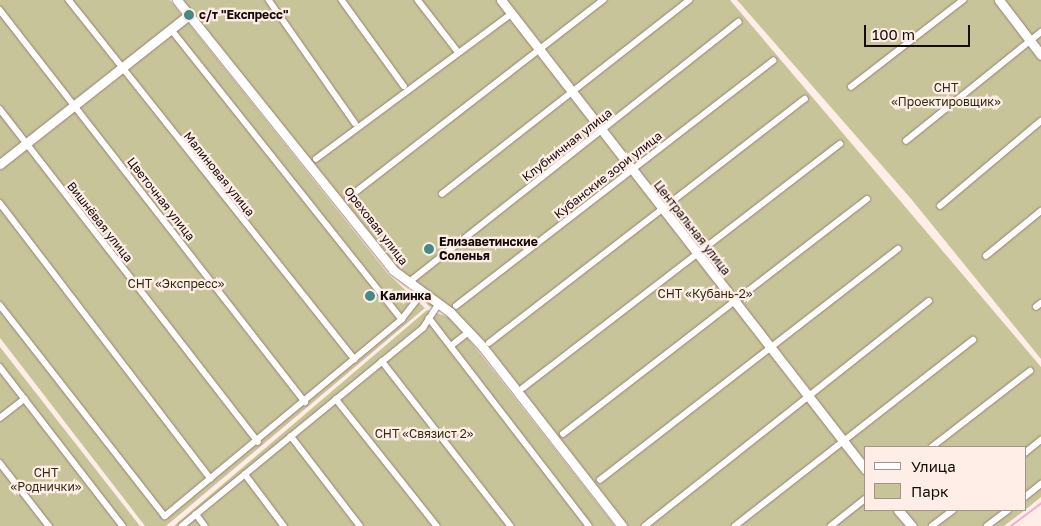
<!DOCTYPE html>
<html>
<head>
<meta charset="utf-8">
<style>
  body { margin:0 }
  #map { position:relative; width:1041px; height:526px; overflow:hidden; background:#ffeee7; font-family:"Golos Text",sans-serif }
  div>[style] { position:absolute }
  [style*='--x'] { left:calc(var(--x)*1px); top:calc(var(--y)*1px); width:calc(var(--w)*1px); rotate:calc(var(--a)*1deg) }
  .green>* { inset:0; background:#c8c499 }
  .stream>* { height:2px; margin:-1px; padding:0 1px; transform-origin:1px; border-radius:1px; background:#efb0d0 }
  .roads { filter:drop-shadow(0 0 1px #988075) drop-shadow(0 0 1px #988075) }
  .street>* { height:5.5px; margin:-2.75px; padding:0 2.75px; transform-origin:2.75px; border-radius:2.75px; background:#fff }
  .secondary>* { height:9px; margin:-4.5px; padding:0 4.5px; transform-origin:4.5px; border-radius:4.5px; background:#fff }
  .dots>* { width:14px; height:14px; translate:-50% -50%; box-sizing:border-box; border:2px solid #ffeee7; border-radius:50% }
  span { translate:-50% -50%; white-space:nowrap; text-align:center; line-height:1.15; -webkit-text-stroke:4.5px #ffeee7; paint-order:stroke }
  .poi-label { font-size:12px; color:#150c09; font-weight:700 }
  .left { translate:0 -50%; text-align:left }
  .park-label { font-size:12px; color:#2f2c0f }
  .street-label { font-size:12px; color:#150c09 }
  .legend { position:absolute; left:864px; top:446px; width:162px; height:65px; box-sizing:border-box; background:#ffeee7; border:1px solid #a1948e; margin:0; padding:6px 9px; list-style:none; font-size:15px; color:#150c09 }
  .legend li { display:flex; align-items:center; gap:10px; height:25px }
  .legend b { width:25px; border:1px solid #a1948e }
  .scale { position:absolute; left:864px; top:25px; width:106px; height:22px; box-sizing:border-box; border:2px solid #150c09; border-top:0; padding-left:6px; font-size:15px; line-height:18px; white-space:nowrap; color:#150c09; -webkit-text-stroke:4px #ffeee7; paint-order:stroke }
</style>
</head>
<body>
<div id="map">
  <div class="green">
    <div style="clip-path:polygon(0 0,170px 0,388px 274px,425px 308px,166px 526px,145px 526px,0 338px)"></div>
    <div style="clip-path:polygon(173px 0,730px 0,1041px 367px,1041px 497px,1025px 510px,1025px 447px,865px 447px,865px 510px,1025px 510px,1004px 526px,618px 526px,451px 312px,429px 306px,383px 262px)"></div>
    <div style="clip-path:polygon(737px 0,1041px 0,1041px 359px,912px 200px)"></div>
    <div style="clip-path:polygon(427px 310px,452px 318px,615px 526px,174px 526px)"></div>
    <div style="clip-path:polygon(0 347px,140px 526px,0 526px)"></div>
  </div>
  <div class="stream">
    <div style="--x:1011;--y:526;--w:38;--a:-37"></div>
  </div>
  <div class="roads">
    <div class="street">
      <div style="--x:69;--y:0;--w:459;--a:51.5"></div>
      <div style="--x:269;--y:0;--w:150;--a:55"></div>
      <div style="--x:342;--y:0;--w:106;--a:54.2"></div>
      <div style="--x:418;--y:0;--w:62;--a:52.2"></div>
      <div style="--x:0;--y:10;--w:497;--a:52.1"></div>
      <div style="--x:171;--y:29;--w:371;--a:51.5"></div>
      <div style="--x:851;--y:87;--w:142;--a:-37.8"></div>
      <div style="--x:0;--y:109;--w:421;--a:52.2"></div>
      <div style="--x:906;--y:141;--w:174;--a:-38.9"></div>
      <div style="--x:316;--y:159;--w:242;--a:-36.6"></div>
      <div style="--x:442;--y:194;--w:314;--a:-38.1"></div>
      <div style="--x:348;--y:198;--w:323;--a:-37.8"></div>
      <div style="--x:0;--y:203;--w:347;--a:52.6"></div>
      <div style="--x:940;--y:206;--w:132;--a:-40.1"></div>
      <div style="--x:986;--y:256;--w:71;--a:-39.3"></div>
      <div style="--x:408;--y:283;--w:421;--a:-38.3"></div>
      <div style="--x:0;--y:305;--w:268;--a:52"></div>
      <div style="--x:165;--y:516;--w:308;--a:-39.7"></div>
      <div style="--x:402;--y:319;--w:34;--a:-52"></div>
      <div style="--x:456;--y:306;--w:401;--a:-37.7"></div>
      <div style="--x:1036;--y:307;--w:6;--a:-39"></div>
      <div style="--x:429;--y:318;--w:262;--a:52.4"></div>
      <div style="--x:489;--y:343;--w:399;--a:-37.7"></div>
      <div style="--x:451;--y:346;--w:23;--a:-38"></div>
      <div style="--x:382;--y:361;--w:209;--a:52"></div>
      <div style="--x:0;--y:367;--w:201;--a:52.3"></div>
      <div style="--x:523;--y:388;--w:400;--a:-37.6"></div>
      <div style="--x:336;--y:399;--w:162;--a:51.5"></div>
      <div style="--x:0;--y:418;--w:31;--a:-38"></div>
      <div style="--x:563;--y:434;--w:384;--a:-37.7"></div>
      <div style="--x:291;--y:436;--w:113;--a:52.5"></div>
      <div style="--x:932;--y:447;--w:124;--a:-37.8"></div>
      <div style="--x:1025;--y:453;--w:21;--a:-39"></div>
      <div style="--x:0;--y:463;--w:80;--a:52.1"></div>
      <div style="--x:245;--y:474;--w:65;--a:53.1"></div>
      <div style="--x:600;--y:480;--w:377;--a:-37.8"></div>
      <div style="--x:1025;--y:497;--w:21;--a:-39"></div>
      <div style="--x:196;--y:514;--w:15;--a:53"></div>
      <div style="--x:182;--y:526;--w:312;--a:-39.4"></div>
      <div style="--x:423;--y:328;--w:27;--a:-57"></div>
      <div style="--x:645;--y:526;--w:362;--a:-38.4"></div>
      <div style="--x:735;--y:526;--w:302;--a:-38"></div>
      <div style="--x:831;--y:526;--w:43;--a:-38.5"></div>
      <div style="--x:932;--y:526;--w:26;--a:-37"></div>
      <div style="--x:987;--y:526;--w:26;--a:-37"></div>
    </div>
    <div class="secondary">
      <div style="--x:177;--y:0;--w:346;--a:51.3"></div>
      <div style="--x:393;--y:270;--w:71;--a:36.4"></div>
      <div style="--x:450;--y:312;--w:47;--a:46.7"></div>
      <div style="--x:482;--y:346;--w:228;--a:52.1"></div>
      <div style="--x:501;--y:0;--w:594;--a:52.18"></div>
      <div style="--x:999;--y:0;--w:69;--a:52.6"></div>
      <div style="--x:0;--y:164;--w:241;--a:-38.3"></div>
      <div style="--x:898;--y:510;--w:21;--a:49"></div>
    </div>
  </div>
  <div class="dots">
    <div style="left:189px;top:15px;background:#448b86"></div>
    <div style="left:429px;top:249px;background:#448b86"></div>
    <div style="left:370px;top:296px;background:#448b86"></div>
  </div>
  <div class="poi-label">
    <span class="left" style="left:199px;top:15px">с/т "Експресс"</span>
    <span class="left" style="left:439px;top:249px">Елизаветинские<br>Соленья</span>
    <span class="left" style="left:380px;top:296px">Калинка</span>
  </div>
  <div class="park-label">
    <span style="left:946px;top:95px">СНТ<br>«Проектировщик»</span>
    <span style="left:176px;top:284px">СНТ «Экспресс»</span>
    <span style="left:705px;top:294px">СНТ «Кубань-2»</span>
    <span style="left:424px;top:434px">СНТ «Связист 2»</span>
    <span style="left:46px;top:480px">СНТ<br>«Роднички»</span>
  </div>
  <div class="street-label">
    <span style="left:567px;top:145px;rotate:-38deg">Клубничная улица</span>
    <span style="left:219px;top:174px;rotate:51deg">Малиновая улица</span>
    <span style="left:608px;top:175px;rotate:-38deg">Кубанские зори улица</span>
    <span style="left:161px;top:199px;rotate:52deg">Цветочная улица</span>
    <span style="left:100px;top:222px;rotate:52deg">Вишнёвая улица</span>
    <span style="left:376px;top:226px;rotate:52deg">Ореховая улица</span>
    <span style="left:692px;top:228px;rotate:52deg">Центральная улица</span>
  </div>
  <ul class="legend">
  <li><b style="height:6px;background:#fff"></b>Улица</li>
  <li><b style="height:14px;background:#c8c499"></b>Парк</li>
  </ul>
  <div class="scale">100 m</div>
</div>
</body>
</html>
